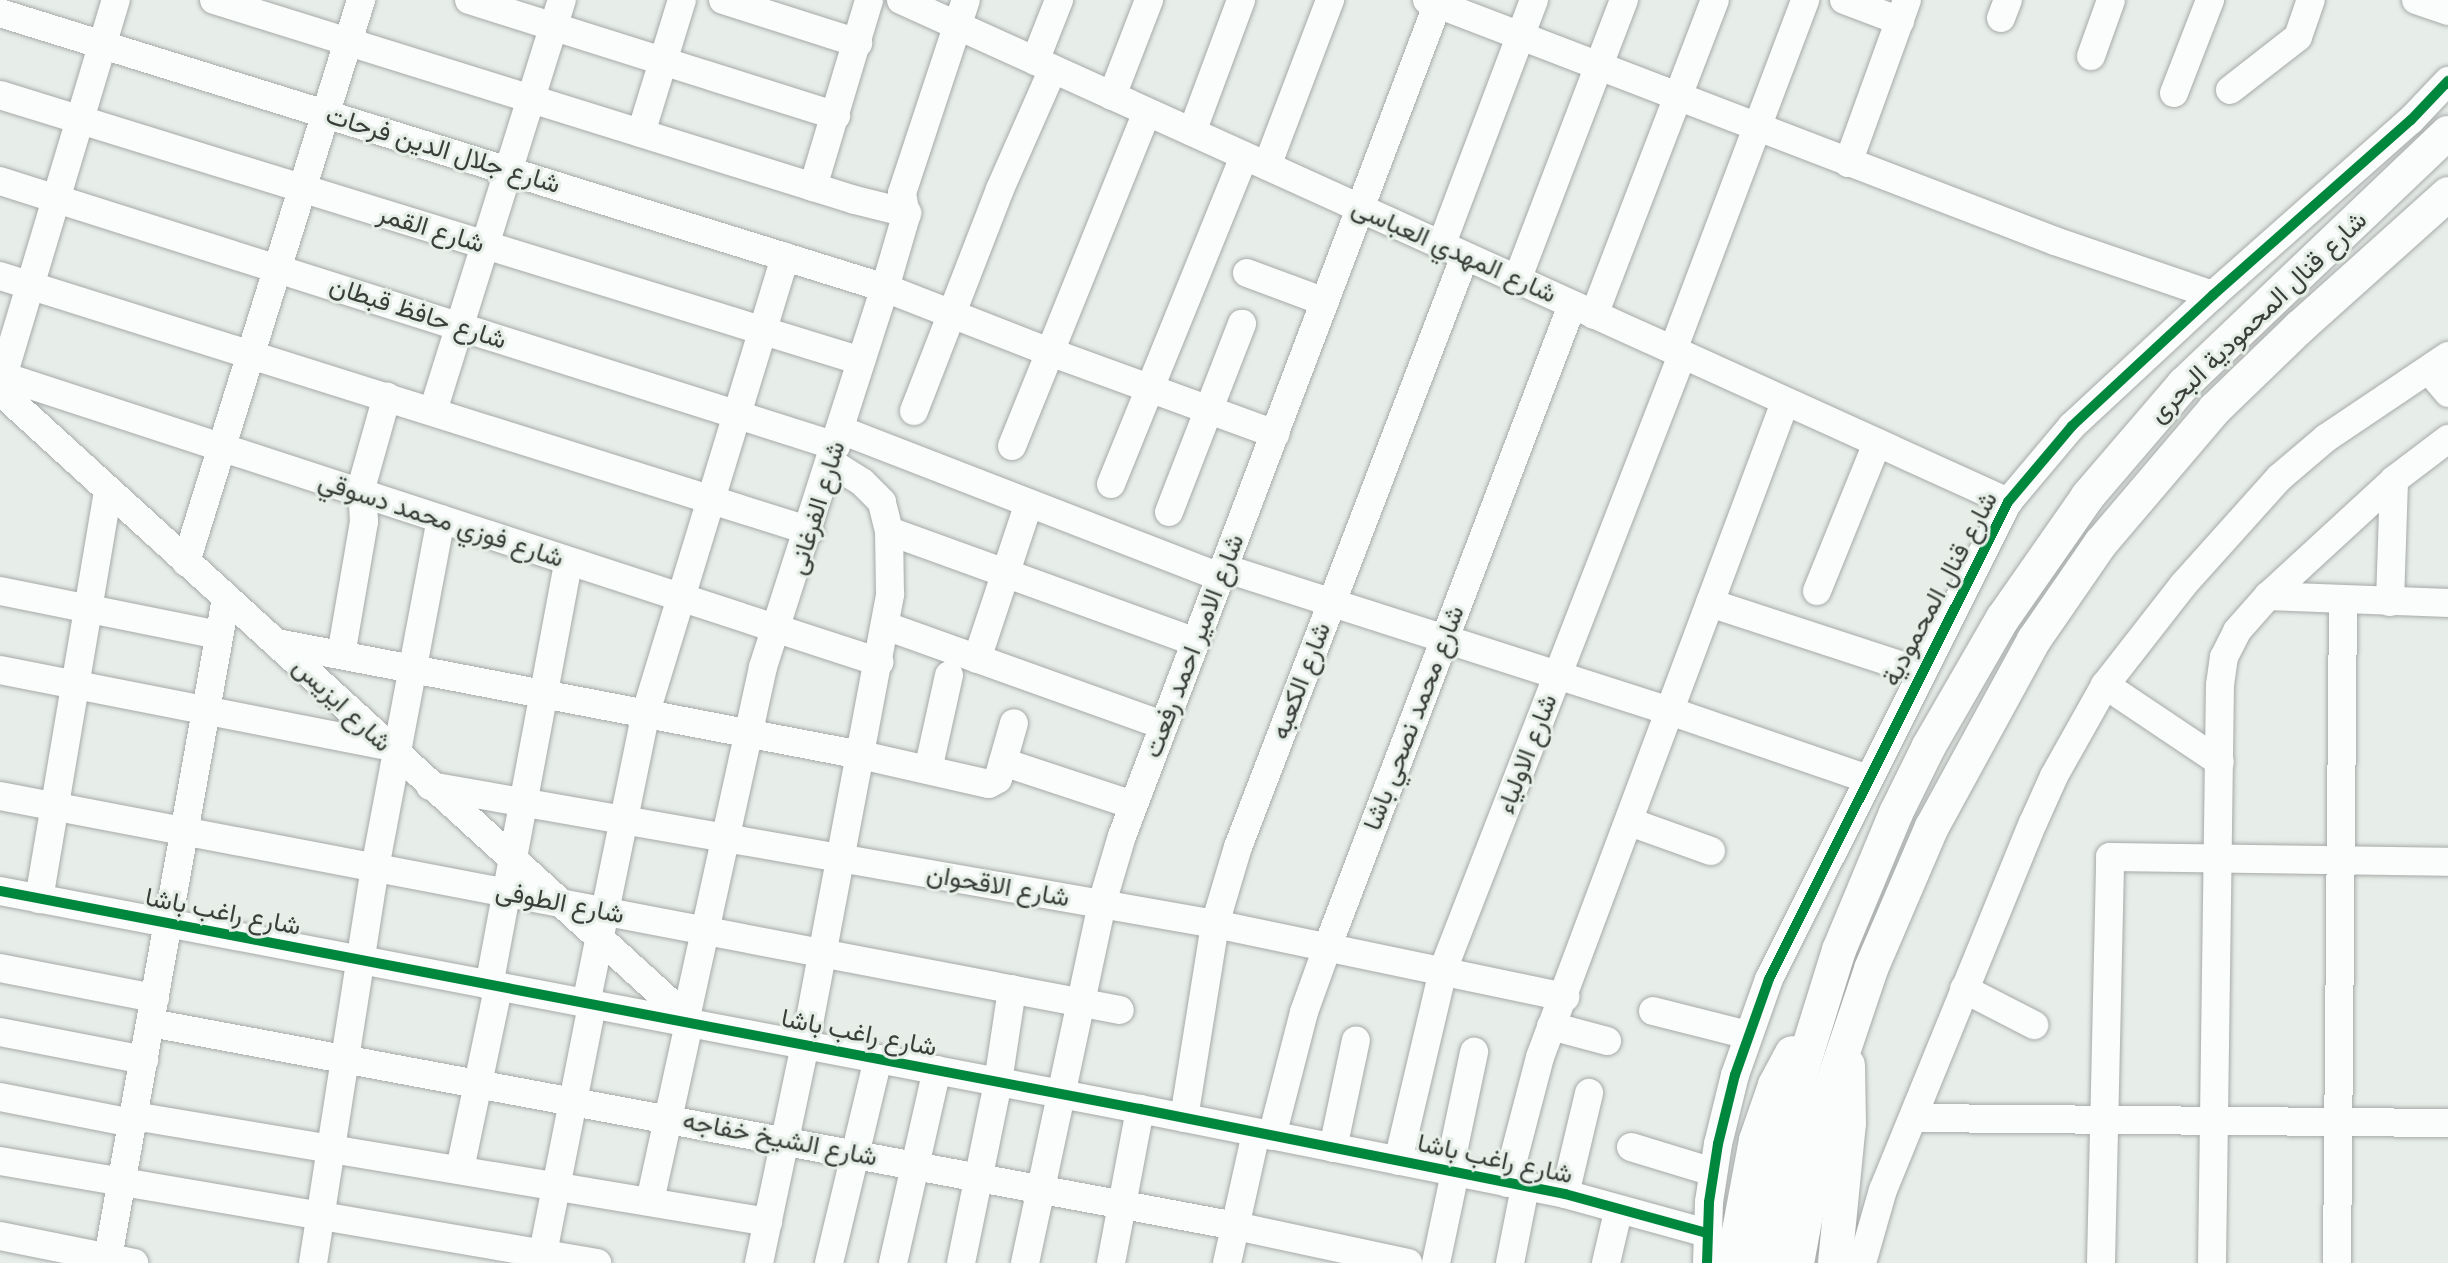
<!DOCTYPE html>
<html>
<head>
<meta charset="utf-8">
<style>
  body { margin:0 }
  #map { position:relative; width:2448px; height:1263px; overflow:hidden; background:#e7ede9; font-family:"Times New Roman",Vazirmatn,serif }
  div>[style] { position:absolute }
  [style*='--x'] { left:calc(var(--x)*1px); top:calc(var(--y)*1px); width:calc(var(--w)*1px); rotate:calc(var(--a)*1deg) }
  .roads { filter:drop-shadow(0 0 2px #a6aaa8) drop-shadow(0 0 2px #a6aaa8) }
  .minor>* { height:28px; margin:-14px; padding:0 14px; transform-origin:14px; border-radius:14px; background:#fbfcfc }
  .major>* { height:34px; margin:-17px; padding:0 17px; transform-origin:17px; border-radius:17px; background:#fbfcfc }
  .cycleway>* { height:10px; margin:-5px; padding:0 5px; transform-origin:5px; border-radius:5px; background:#00873e }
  span { translate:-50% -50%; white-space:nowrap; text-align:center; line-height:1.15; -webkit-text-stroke:6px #e5efe8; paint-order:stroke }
  .street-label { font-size:26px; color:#3a3e3b }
</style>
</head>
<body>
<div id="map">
  <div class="roads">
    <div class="minor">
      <div style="--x:214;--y:0;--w:671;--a:17.33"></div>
      <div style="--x:855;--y:200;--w:54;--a:14"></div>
      <div style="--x:469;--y:0;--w:385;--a:17.5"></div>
      <div style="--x:723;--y:0;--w:142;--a:17.7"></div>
      <div style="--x:901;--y:0;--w:1216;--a:24.39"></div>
      <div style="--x:1427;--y:0;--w:673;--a:20.99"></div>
      <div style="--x:2055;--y:241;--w:167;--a:18.9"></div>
      <div style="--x:1844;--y:0;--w:60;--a:20.6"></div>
      <div style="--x:2416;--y:0;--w:34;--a:19"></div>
      <div style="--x:0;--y:13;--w:927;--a:17.26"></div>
      <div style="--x:885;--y:288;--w:174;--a:21.3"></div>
      <div style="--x:1047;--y:351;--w:243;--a:20"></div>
      <div style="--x:2001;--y:18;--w:19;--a:-69"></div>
      <div style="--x:2091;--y:56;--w:59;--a:-70.3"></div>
      <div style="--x:1035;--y:61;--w:66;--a:-68.5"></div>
      <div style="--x:2230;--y:90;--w:86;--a:-37.9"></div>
      <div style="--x:2298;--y:37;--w:39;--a:-71"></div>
      <div style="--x:2174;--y:93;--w:100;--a:-68.8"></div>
      <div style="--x:0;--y:95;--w:901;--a:17.17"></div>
      <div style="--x:1112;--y:96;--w:103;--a:-68.9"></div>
      <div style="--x:1192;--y:132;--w:141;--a:-69.6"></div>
      <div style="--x:641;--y:133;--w:139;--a:-72.9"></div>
      <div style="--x:1848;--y:163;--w:173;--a:-70.1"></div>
      <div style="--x:1267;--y:166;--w:178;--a:-69.2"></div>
      <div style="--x:0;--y:181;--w:877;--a:17.59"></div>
      <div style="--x:813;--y:187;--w:195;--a:-73.3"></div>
      <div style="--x:1441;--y:246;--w:263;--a:-69.3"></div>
      <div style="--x:1247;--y:273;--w:83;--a:20.4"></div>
      <div style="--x:0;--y:276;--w:849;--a:17.47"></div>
      <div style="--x:1517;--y:280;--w:300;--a:-69.1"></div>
      <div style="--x:1594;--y:315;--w:337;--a:-69"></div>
      <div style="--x:1673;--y:350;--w:374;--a:-69.3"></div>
      <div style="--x:2429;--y:370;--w:30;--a:50"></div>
      <div style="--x:3;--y:376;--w:922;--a:18.08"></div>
      <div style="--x:0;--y:386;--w:403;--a:-73.3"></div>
      <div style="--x:0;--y:391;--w:929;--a:42.38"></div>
      <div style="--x:433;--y:411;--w:431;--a:-72.6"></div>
      <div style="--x:914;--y:411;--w:238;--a:-68.8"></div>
      <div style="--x:1000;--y:189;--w:131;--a:-66.2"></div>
      <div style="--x:841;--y:430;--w:407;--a:21.2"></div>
      <div style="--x:1012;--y:446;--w:360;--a:-68"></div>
      <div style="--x:1111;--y:484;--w:354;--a:-67.9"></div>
      <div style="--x:1169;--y:512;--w:202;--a:-68.8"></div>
      <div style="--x:889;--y:531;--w:326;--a:19.9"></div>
      <div style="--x:186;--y:562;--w:589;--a:-72.7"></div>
      <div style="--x:1224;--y:568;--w:468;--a:17.8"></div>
      <div style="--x:1670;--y:711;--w:209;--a:19"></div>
      <div style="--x:0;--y:591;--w:223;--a:11.4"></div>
      <div style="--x:1817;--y:591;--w:160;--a:-67.9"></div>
      <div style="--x:2268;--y:596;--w:180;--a:2.2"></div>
      <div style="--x:2390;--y:602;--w:122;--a:-88.1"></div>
      <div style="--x:1710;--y:603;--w:222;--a:18.1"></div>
      <div style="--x:886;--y:626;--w:294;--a:19.7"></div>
      <div style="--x:277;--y:643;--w:595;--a:10.86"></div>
      <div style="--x:861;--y:755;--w:131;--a:12.8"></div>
      <div style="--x:989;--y:784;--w:10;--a:-29"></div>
      <div style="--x:998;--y:779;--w:58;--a:-74.1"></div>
      <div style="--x:341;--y:655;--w:135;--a:-80.2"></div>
      <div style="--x:364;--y:522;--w:37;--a:-93"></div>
      <div style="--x:362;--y:485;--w:92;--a:-74.3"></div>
      <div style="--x:977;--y:659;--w:164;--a:-71.6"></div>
      <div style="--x:0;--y:670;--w:391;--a:11.1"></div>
      <div style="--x:2105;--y:685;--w:138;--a:33.8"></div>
      <div style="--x:1003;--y:762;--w:137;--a:18.3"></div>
      <div style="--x:928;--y:770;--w:97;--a:-77.5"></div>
      <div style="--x:430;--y:786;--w:797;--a:9.97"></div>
      <div style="--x:1215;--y:924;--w:358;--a:11.8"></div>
      <div style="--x:0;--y:796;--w:1140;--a:10.82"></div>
      <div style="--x:1630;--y:822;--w:86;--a:19.7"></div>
      <div style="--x:0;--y:891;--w:1161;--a:10.83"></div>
      <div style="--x:1140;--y:1109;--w:433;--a:11.3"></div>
      <div style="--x:1565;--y:1194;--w:147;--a:15.4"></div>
      <div style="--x:39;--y:899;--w:412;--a:-80.4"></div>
      <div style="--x:0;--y:968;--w:158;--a:11"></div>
      <div style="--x:489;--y:986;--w:431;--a:-79.4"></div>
      <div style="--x:1964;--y:989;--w:79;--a:27.2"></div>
      <div style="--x:586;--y:1004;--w:298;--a:-78.4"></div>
      <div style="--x:646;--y:712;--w:476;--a:-73"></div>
      <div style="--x:1653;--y:1011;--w:98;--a:14.2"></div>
      <div style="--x:685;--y:1022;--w:363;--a:-77.6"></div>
      <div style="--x:763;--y:667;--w:398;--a:-72.2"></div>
      <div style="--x:885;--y:288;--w:75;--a:-73.7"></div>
      <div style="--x:906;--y:216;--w:23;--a:-100"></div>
      <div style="--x:902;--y:193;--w:203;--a:-71.7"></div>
      <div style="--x:151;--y:1023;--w:1104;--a:10.6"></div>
      <div style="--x:1236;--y:1226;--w:176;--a:12.1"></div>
      <div style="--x:1551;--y:1026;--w:58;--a:15"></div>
      <div style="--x:0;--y:1032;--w:147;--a:11"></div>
      <div style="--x:0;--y:1097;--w:136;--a:11.1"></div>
      <div style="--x:134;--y:1116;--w:643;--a:9.49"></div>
      <div style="--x:1184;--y:1118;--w:196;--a:-80.9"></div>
      <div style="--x:1215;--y:924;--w:80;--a:-73.4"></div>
      <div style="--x:1238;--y:847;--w:633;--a:-68.99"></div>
      <div style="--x:1915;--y:1118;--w:533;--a:0.54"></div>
      <div style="--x:1272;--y:1136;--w:128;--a:-75.5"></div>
      <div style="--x:1304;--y:1012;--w:68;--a:-70.2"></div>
      <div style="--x:1327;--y:948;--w:688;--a:-69.14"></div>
      <div style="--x:1631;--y:1147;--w:86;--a:17"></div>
      <div style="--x:1333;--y:1148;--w:110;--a:-78"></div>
      <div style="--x:0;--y:1161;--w:606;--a:9.7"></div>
      <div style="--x:1398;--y:1161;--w:196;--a:-76.7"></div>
      <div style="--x:1443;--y:970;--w:660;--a:-68.76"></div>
      <div style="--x:460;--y:1169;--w:185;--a:-78.1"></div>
      <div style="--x:1449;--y:1171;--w:122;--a:-78.1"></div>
      <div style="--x:1507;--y:1183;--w:130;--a:-75.3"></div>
      <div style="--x:1540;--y:1057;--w:699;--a:-69.49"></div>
      <div style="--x:1565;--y:1194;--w:104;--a:-76.6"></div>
      <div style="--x:650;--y:1201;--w:182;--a:-77.6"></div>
      <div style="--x:0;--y:1236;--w:137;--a:11.4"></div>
      <div style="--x:107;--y:1263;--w:676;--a:-79.85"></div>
      <div style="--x:313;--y:1263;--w:400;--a:-81.1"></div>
      <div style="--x:375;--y:868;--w:355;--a:-79.3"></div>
      <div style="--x:541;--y:1263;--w:263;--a:-78.8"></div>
      <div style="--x:759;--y:1263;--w:223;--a:-78.1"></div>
      <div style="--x:805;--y:1045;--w:459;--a:-79.3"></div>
      <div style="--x:890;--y:594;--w:63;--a:-90.9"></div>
      <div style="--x:889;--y:531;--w:30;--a:-104"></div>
      <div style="--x:882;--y:502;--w:28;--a:-135"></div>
      <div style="--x:862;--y:482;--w:36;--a:-148"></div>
      <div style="--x:829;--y:1263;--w:210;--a:-76.5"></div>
      <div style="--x:893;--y:1263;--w:198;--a:-77.2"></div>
      <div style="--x:961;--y:1263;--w:185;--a:-78.4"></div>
      <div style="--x:998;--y:1082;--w:94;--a:-81.4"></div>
      <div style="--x:1025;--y:1263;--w:368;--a:-77.9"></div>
      <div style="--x:1102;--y:903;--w:70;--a:-73.4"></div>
      <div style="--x:1122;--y:836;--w:894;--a:-69.23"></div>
      <div style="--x:1111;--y:1263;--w:157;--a:-79.3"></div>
      <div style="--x:1227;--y:1263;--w:133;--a:-77.4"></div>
      <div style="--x:1436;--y:1263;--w:92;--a:-78.1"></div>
      <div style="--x:1510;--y:1263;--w:77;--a:-78.8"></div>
      <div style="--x:1606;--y:1263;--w:52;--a:-76.8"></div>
      <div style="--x:1707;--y:1263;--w:61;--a:-88.1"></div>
      <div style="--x:1709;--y:1202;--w:59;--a:-81.2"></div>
      <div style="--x:1718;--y:1144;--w:71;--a:-76.2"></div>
      <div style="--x:1735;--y:1075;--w:102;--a:-70.5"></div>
      <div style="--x:1769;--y:979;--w:534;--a:-63.39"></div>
      <div style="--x:2008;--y:502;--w:99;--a:-49.9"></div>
      <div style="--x:2072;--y:426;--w:192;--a:-42.9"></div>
      <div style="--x:2213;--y:295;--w:264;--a:-41.5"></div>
      <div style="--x:2411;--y:120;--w:54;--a:-46.5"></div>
      <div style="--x:1862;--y:1263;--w:76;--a:-74"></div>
      <div style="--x:1883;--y:1190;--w:396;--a:-67.8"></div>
      <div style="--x:2033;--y:823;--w:51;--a:-65.9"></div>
      <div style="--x:2054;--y:776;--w:104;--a:-60.7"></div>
      <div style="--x:2105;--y:685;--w:127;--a:-52"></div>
      <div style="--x:2183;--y:585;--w:144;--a:-48.1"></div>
      <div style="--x:2279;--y:478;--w:62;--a:-40.4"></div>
      <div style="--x:2326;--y:438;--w:147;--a:-33.9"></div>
      <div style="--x:2101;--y:1263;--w:406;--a:-88.7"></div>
      <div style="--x:2110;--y:857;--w:338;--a:0.8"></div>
      <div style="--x:2212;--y:1263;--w:578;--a:-89.21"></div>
      <div style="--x:2220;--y:685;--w:28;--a:-82"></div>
      <div style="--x:2224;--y:657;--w:29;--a:-63"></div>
      <div style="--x:2237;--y:631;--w:47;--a:-48.5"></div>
      <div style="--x:2268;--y:596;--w:171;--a:-42.6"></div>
      <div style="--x:2394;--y:480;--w:68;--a:-37.2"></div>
      <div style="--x:2337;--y:1263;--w:662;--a:-89.48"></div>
    </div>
    <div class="major">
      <div style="--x:1733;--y:1263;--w:125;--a:-79.4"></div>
      <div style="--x:1756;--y:1140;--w:58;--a:-70.9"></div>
      <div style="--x:1775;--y:1085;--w:36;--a:-62"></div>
      <div style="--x:1766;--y:1263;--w:178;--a:-80.3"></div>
      <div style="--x:1796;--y:1088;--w:145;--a:-72.7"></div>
      <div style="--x:1839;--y:950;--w:148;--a:-67.4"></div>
      <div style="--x:1896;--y:813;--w:75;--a:-63.8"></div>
      <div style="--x:1929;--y:746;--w:148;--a:-60"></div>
      <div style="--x:2003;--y:618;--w:149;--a:-55.1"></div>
      <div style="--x:2088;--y:496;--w:148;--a:-49.4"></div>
      <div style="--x:2184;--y:384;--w:364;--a:-43.6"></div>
      <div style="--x:1797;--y:1263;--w:169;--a:-79.4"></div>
      <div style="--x:1828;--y:1097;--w:135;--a:-71.4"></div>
      <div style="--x:1871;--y:969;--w:155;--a:-66.8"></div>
      <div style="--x:1932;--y:827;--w:213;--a:-61.4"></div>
      <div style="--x:2034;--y:640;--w:118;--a:-55.4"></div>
      <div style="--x:2101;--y:543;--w:176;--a:-49.6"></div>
      <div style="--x:2215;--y:409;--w:118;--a:-44"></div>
      <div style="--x:2300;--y:327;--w:199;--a:-41.9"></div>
      <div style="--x:1835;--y:1263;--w:141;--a:-84.3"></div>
      <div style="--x:1849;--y:1123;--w:58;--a:-91"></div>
    </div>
  </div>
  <div class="cycleway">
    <div style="--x:0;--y:891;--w:1161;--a:10.83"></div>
    <div style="--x:1140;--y:1109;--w:433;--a:11.3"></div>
    <div style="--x:1565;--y:1194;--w:147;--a:15.4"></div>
    <div style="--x:1707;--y:1263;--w:61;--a:-88.1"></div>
    <div style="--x:1709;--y:1202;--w:59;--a:-81.2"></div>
    <div style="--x:1718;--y:1144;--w:71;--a:-76.2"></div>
    <div style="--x:1735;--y:1075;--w:102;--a:-70.5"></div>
    <div style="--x:1769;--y:979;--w:534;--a:-63.39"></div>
    <div style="--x:2008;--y:502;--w:99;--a:-49.9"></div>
    <div style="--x:2072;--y:426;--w:192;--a:-42.9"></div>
    <div style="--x:2213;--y:295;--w:264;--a:-41.5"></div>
    <div style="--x:2411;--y:120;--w:54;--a:-46.5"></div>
  </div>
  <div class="street-label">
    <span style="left:443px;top:150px;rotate:17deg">شارع جلال الدين فرحات</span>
    <span style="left:431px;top:229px;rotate:17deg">شارع القمر</span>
    <span style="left:1454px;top:251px;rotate:24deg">شارع المهدي العباسى</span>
    <span style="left:418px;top:313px;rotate:18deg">شارع حافظ قبطان</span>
    <span style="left:2258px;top:317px;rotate:-44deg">شارع قنال المحمودية البحرى</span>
    <span style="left:817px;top:508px;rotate:-73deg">شارع الفرغانى</span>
    <span style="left:441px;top:520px;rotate:18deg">شارع فوزي محمد دسوقي</span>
    <span style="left:1940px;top:589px;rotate:-62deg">شارع قنال المحمودية</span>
    <span style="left:1194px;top:646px;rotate:-69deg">شارع الامير احمد رفعت</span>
    <span style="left:1301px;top:681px;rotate:-69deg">شارع الكعبه</span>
    <span style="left:342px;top:705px;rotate:43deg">شارع ايزيس</span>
    <span style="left:1414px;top:718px;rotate:-69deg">شارع محمد نصحي باشا</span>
    <span style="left:1527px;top:754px;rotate:-69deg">شارع الاولياء</span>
    <span style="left:998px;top:886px;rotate:10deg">شارع الاقحوان</span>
    <span style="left:560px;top:903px;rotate:11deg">شارع الطوفى</span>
    <span style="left:223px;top:912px;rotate:11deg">شارع راغب باشا</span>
    <span style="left:859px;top:1033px;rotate:11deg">شارع راغب باشا</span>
    <span style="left:780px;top:1139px;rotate:11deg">شارع الشيخ خفاجه</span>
    <span style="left:1495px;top:1159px;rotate:12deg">شارع راغب باشا</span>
  </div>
</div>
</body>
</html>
